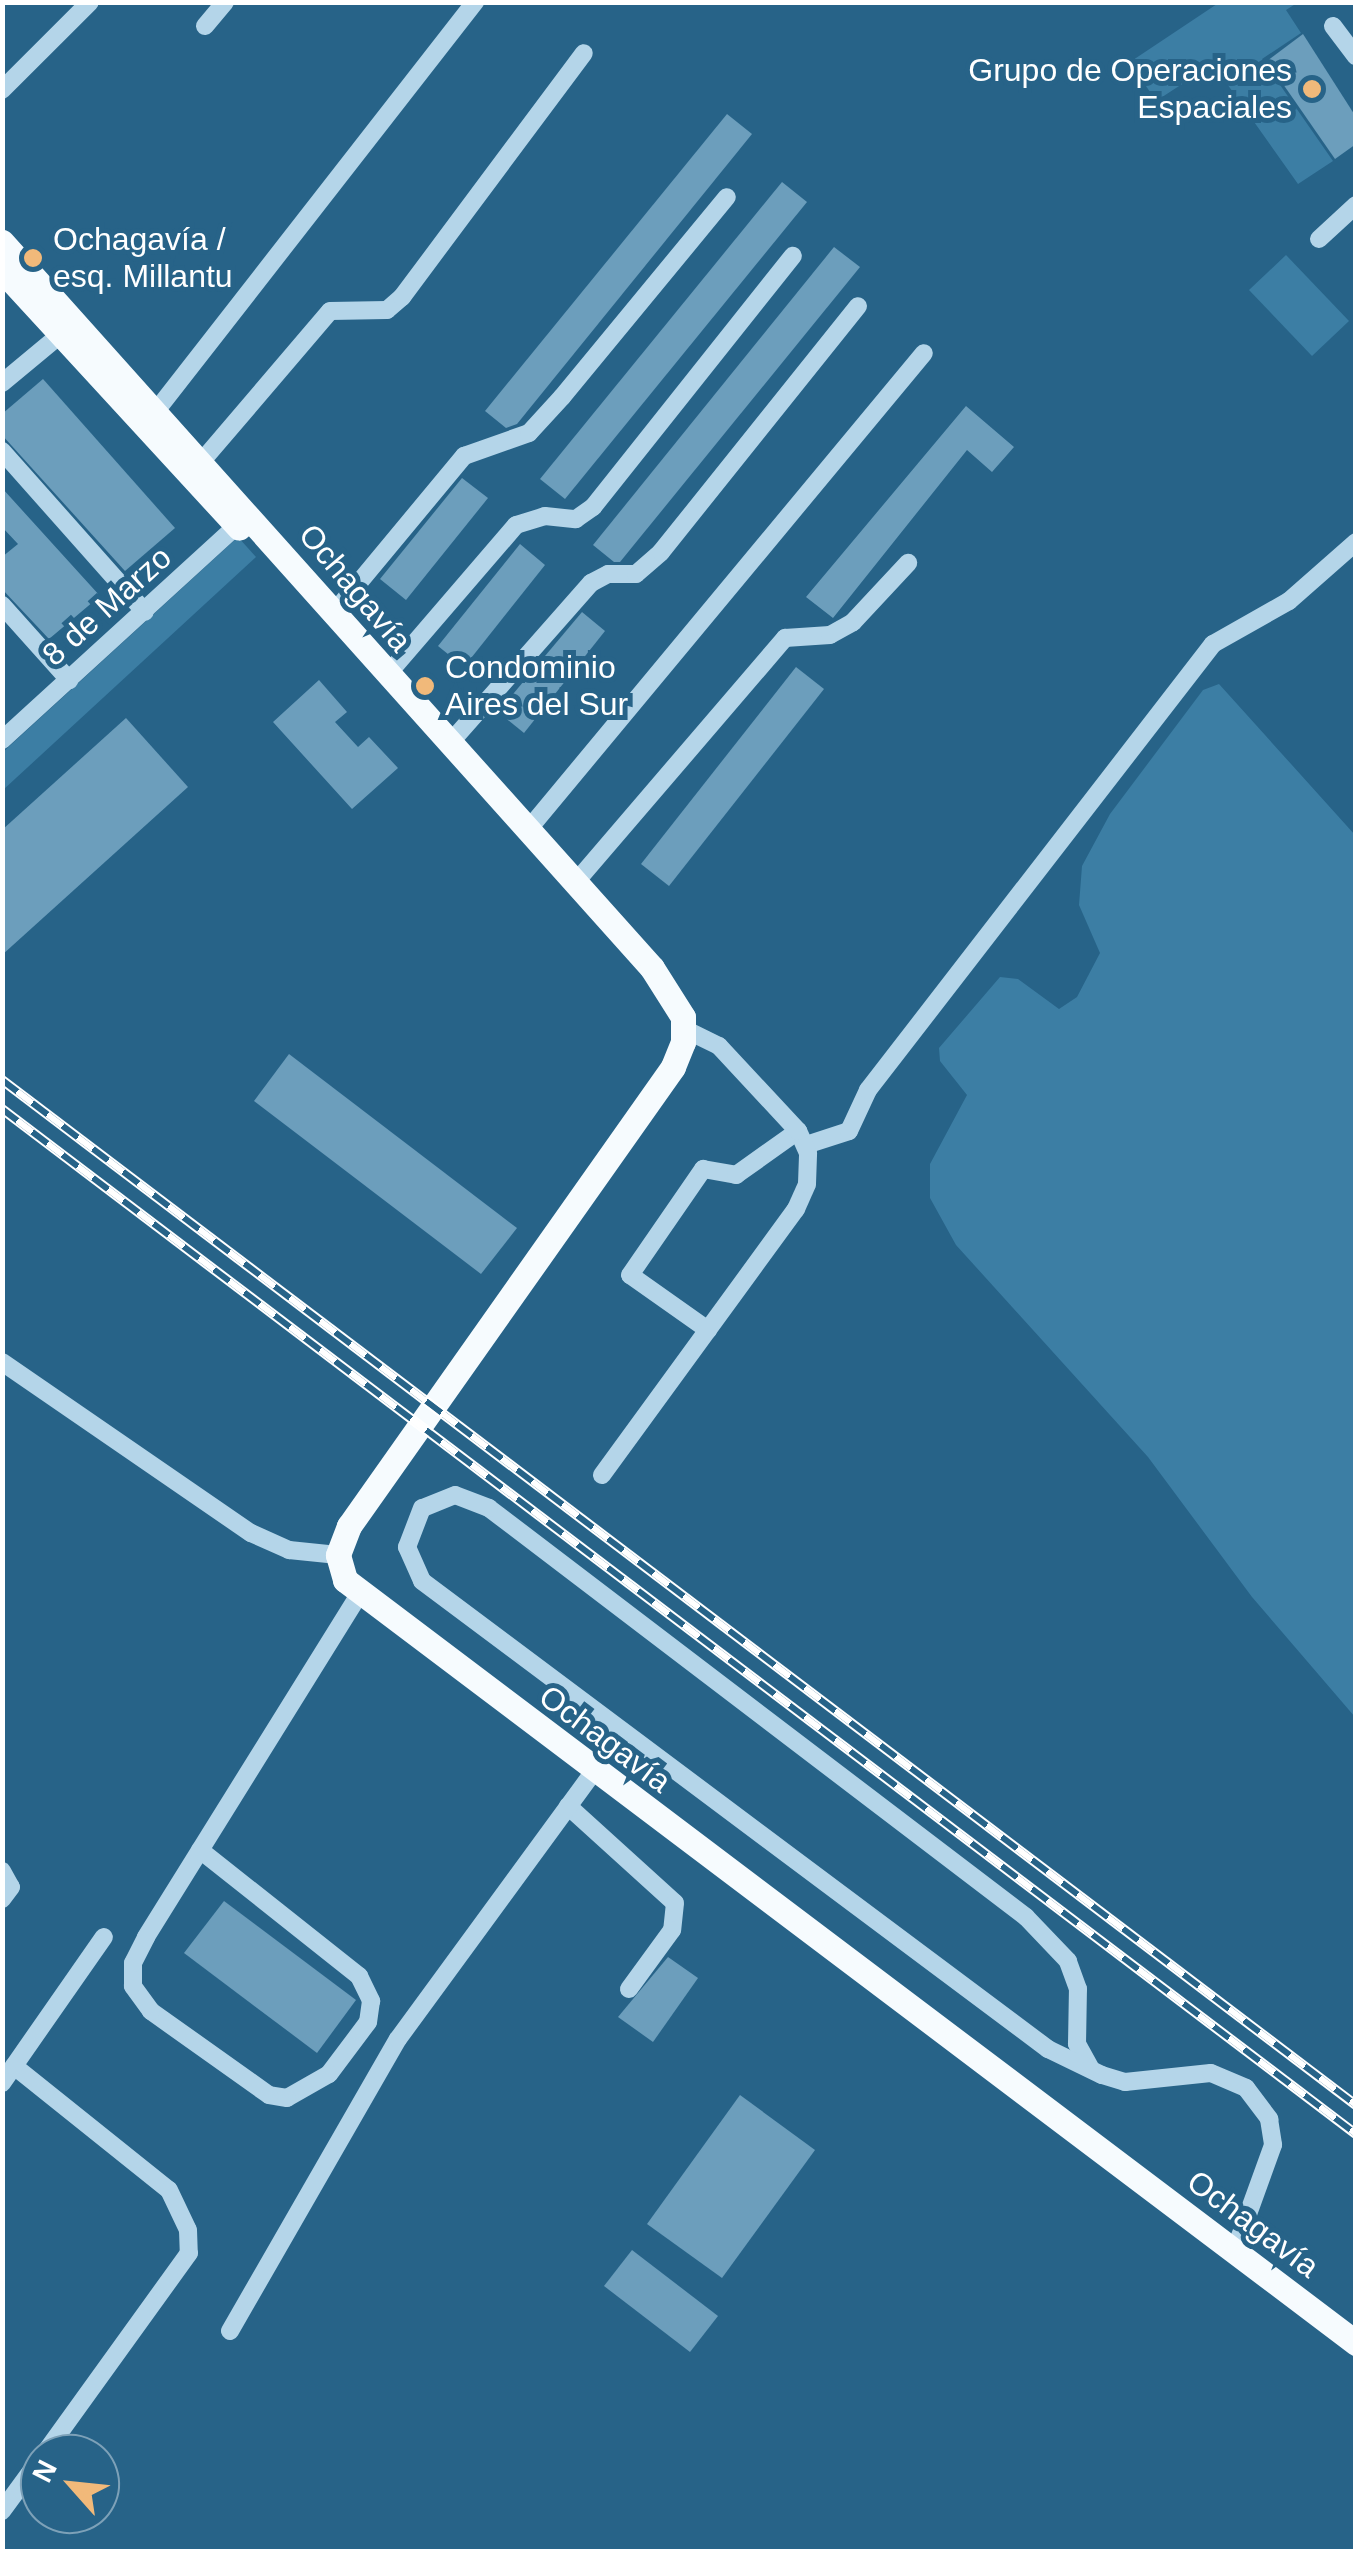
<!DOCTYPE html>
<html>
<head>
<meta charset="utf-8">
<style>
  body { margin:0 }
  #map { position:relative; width:1358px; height:2554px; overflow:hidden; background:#276388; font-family:Arial,sans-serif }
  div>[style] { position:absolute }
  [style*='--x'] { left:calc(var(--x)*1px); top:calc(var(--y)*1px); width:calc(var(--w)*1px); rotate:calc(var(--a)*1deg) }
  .green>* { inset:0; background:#3c7ea4 }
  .building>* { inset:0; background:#6c9ebc }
  .minor>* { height:18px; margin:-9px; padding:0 9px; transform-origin:9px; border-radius:9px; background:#b4d5e9 }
  .major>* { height:25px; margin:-12.5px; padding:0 12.5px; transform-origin:12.5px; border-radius:12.5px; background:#f6fbfe }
  .rail>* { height:10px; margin-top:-5px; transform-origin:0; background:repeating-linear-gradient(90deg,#276388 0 19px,#fff 0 38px); box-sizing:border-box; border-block:2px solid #fff }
  .dots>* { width:28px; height:28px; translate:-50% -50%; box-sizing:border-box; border:5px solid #276388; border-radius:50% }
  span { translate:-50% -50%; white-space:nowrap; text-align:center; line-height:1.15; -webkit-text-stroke:10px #276388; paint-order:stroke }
  .poi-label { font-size:32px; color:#fff }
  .right { translate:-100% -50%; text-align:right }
  .left { translate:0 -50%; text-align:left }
  .street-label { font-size:32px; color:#fff }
  .frame { position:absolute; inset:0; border:5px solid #fff; pointer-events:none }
  .north { position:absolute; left:20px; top:2434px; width:100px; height:100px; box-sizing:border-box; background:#276388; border:2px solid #7da1b8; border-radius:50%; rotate:297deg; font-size:28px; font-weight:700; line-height:40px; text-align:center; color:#fff }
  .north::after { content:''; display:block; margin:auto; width:35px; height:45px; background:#f1b97a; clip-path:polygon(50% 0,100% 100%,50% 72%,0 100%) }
</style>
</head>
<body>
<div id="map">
  <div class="green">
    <div style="clip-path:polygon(1220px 2px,1297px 3px,1286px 10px,1301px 33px,1262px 59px,1333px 161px,1298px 184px,1213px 64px,1156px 101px,1130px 62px)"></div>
    <div style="clip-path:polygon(1286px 255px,1349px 321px,1312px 356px,1249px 290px)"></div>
    <div style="clip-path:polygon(238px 537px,256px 557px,3px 790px,3px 752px)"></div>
    <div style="clip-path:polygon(1219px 684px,1355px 835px,1355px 1717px,1252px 1597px,1148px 1457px,956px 1245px,930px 1198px,930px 1164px,967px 1095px,940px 1061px,939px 1048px,1000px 977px,1018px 979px,1059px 1009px,1077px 997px,1100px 953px,1079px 905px,1082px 866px,1110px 814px,1203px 690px)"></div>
  </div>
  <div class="building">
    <div style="clip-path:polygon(1303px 34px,1356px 117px,1356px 144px,1335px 159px,1267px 61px)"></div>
    <div style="clip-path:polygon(727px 114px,752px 134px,517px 424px,506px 428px,485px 411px)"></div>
    <div style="clip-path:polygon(782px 182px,807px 202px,565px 499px,540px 479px)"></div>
    <div style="clip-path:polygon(834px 247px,860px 267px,620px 562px,614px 562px,593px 545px)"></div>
    <div style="clip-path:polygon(43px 379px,175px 528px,125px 571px,2px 435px,2px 414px)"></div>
    <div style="clip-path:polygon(966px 406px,1014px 447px,992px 472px,967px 450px,833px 618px,806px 597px)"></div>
    <div style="clip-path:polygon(462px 478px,488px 498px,406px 600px,380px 579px)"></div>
    <div style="clip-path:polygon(2px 488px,100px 596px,49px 639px,2px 589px,2px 557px,18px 544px,2px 527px)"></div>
    <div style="clip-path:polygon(520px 544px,545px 565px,464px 667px,438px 646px)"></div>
    <div style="clip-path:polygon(582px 612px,605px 631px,524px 733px,498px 712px)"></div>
    <div style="clip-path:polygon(796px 667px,824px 689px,669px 886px,641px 864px)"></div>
    <div style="clip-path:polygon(319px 680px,347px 712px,335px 722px,358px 747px,369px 737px,398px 768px,352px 809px,273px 722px)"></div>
    <div style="clip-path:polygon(126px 718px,188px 787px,2px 955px,2px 830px)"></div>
    <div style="clip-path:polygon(289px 1054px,517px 1228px,481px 1274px,254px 1101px)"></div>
    <div style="clip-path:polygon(224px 1901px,356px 2000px,317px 2053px,184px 1953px)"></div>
    <div style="clip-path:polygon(668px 1957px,698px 1978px,653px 2042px,618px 2017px)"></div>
    <div style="clip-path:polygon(740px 2095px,815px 2150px,722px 2278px,647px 2224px)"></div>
    <div style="clip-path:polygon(632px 2250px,718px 2316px,690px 2352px,604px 2286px)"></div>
  </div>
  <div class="minor">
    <div style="--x:205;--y:26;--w:31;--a:-50"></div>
    <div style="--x:1333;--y:26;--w:38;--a:53"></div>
    <div style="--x:2;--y:90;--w:124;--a:-45"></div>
    <div style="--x:1319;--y:239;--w:50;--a:-42.6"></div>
    <div style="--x:2;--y:383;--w:85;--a:-39.7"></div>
    <div style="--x:156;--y:411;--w:519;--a:-52.05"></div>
    <div style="--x:2;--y:451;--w:215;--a:48.4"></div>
    <div style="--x:202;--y:461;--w:197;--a:-49.5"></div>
    <div style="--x:330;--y:311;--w:57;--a:-1"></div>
    <div style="--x:387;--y:310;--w:20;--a:-41"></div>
    <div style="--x:402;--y:297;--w:304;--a:-53.3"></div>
    <div style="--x:2;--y:605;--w:101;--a:48.2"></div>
    <div style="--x:332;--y:615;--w:207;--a:-50.3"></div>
    <div style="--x:464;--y:456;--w:69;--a:-19.5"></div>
    <div style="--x:529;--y:433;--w:49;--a:-47.5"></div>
    <div style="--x:562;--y:397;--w:259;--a:-50.5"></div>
    <div style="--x:387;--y:675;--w:198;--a:-49.3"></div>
    <div style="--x:516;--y:525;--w:30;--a:-17"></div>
    <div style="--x:545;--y:516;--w:31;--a:6"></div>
    <div style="--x:576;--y:519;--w:21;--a:-35"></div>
    <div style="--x:593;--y:507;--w:321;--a:-51.5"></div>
    <div style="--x:2;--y:740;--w:325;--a:-42.4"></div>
    <div style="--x:449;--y:744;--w:215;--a:-48.6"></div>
    <div style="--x:591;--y:583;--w:19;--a:-28"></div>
    <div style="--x:608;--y:574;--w:28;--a:0"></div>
    <div style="--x:636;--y:574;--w:33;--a:-41"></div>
    <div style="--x:661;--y:552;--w:315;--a:-51.3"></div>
    <div style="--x:527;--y:831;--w:621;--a:-50.29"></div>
    <div style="--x:575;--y:883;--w:323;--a:-49.4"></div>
    <div style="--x:785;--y:638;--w:45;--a:-3.8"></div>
    <div style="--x:830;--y:635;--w:26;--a:-29"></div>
    <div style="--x:853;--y:622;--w:81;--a:-47"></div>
    <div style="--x:806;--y:1145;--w:45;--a:-18"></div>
    <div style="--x:849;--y:1131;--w:45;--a:-65.1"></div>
    <div style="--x:868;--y:1090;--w:564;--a:-52.28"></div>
    <div style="--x:1213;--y:644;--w:87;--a:-29.5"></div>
    <div style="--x:1289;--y:601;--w:89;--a:-41.4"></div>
    <div style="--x:708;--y:1330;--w:95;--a:-144.8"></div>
    <div style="--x:630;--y:1275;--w:129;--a:-55.4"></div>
    <div style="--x:703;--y:1169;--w:34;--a:10"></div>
    <div style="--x:736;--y:1175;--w:76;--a:-35.4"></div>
    <div style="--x:2;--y:1362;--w:302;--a:34.5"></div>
    <div style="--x:251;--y:1533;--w:42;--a:24.1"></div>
    <div style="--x:289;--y:1550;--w:49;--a:5.8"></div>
    <div style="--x:602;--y:1475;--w:329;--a:-53.9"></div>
    <div style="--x:796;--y:1209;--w:27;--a:-66"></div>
    <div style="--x:807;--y:1184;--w:31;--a:-88"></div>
    <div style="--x:808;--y:1153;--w:24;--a:-114"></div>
    <div style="--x:798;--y:1131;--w:116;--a:-132.9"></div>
    <div style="--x:719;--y:1046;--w:39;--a:-154"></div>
    <div style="--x:568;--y:1806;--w:144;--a:42.2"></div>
    <div style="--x:675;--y:1903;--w:27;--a:96"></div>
    <div style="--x:672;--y:1930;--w:73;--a:126.1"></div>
    <div style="--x:200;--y:1850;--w:203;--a:38.4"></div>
    <div style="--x:359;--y:1976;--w:28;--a:64"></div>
    <div style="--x:371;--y:2001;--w:21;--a:98"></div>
    <div style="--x:368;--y:2022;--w:65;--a:126.9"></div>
    <div style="--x:329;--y:2074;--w:48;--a:150.3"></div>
    <div style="--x:287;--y:2098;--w:18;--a:-171"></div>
    <div style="--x:269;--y:2095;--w:145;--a:-144.6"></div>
    <div style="--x:151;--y:2011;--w:31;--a:-126"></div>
    <div style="--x:133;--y:1986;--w:23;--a:-90"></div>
    <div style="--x:133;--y:1963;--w:29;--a:-63"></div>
    <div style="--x:146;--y:1937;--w:403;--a:-58.1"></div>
    <div style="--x:2;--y:1871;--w:18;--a:61"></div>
    <div style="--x:11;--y:1887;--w:15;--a:127"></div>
    <div style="--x:14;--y:2066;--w:198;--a:38.7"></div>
    <div style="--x:169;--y:2190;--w:44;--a:64.6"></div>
    <div style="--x:188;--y:2230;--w:23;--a:88"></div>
    <div style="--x:189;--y:2253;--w:248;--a:125.8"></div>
    <div style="--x:1091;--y:2069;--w:29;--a:-119"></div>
    <div style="--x:1077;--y:2044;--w:55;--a:-89"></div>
    <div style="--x:1078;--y:1989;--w:30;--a:-110"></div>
    <div style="--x:1068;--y:1961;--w:61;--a:-133.7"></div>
    <div style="--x:1026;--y:1917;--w:675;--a:-142.71"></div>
    <div style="--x:489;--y:1508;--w:36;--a:-159"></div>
    <div style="--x:455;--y:1495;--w:35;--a:158"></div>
    <div style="--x:422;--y:1508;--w:42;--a:111"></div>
    <div style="--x:407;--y:1547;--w:37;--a:66"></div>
    <div style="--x:422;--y:1581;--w:782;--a:36.78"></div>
    <div style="--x:1048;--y:2049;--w:60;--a:25.7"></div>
    <div style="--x:1102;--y:2075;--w:24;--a:17"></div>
    <div style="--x:1125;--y:2082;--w:86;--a:-6"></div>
    <div style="--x:1211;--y:2073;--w:38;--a:23"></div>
    <div style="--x:1246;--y:2088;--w:39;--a:53"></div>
    <div style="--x:1269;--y:2119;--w:26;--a:81"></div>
    <div style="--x:1273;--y:2145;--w:112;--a:109.9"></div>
    <div style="--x:2;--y:2083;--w:178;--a:-55.1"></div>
    <div style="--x:230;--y:2331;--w:337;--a:-60.1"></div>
    <div style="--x:398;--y:2039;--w:332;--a:-53.8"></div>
    <div style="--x:2;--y:2511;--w:64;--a:-53.8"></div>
  </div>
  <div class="major">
    <div style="--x:2;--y:242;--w:974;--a:48.16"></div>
    <div style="--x:652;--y:968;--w:58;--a:57.7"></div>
    <div style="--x:683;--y:1017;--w:25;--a:90"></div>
    <div style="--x:683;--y:1042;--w:27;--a:112"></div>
    <div style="--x:673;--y:1067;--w:562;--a:125.22"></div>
    <div style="--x:349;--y:1526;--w:31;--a:111"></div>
    <div style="--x:338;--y:1555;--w:26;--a:74"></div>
    <div style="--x:345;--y:1580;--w:1267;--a:37.04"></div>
    <div style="--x:2;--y:270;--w:350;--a:47.4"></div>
  </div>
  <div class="rail">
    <div style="--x:2;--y:1080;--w:1698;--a:37.13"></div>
    <div style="--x:2;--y:1109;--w:1698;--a:37.13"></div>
  </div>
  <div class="dots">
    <div style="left:1312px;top:89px;background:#f1b97a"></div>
    <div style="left:33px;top:258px;background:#f1b97a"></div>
    <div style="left:425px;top:686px;background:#f1b97a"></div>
  </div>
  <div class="poi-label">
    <span class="right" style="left:1292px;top:89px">Grupo de Operaciones<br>Espaciales</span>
    <span class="left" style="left:53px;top:258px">Ochagavía /<br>esq. Millantu</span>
    <span class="left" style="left:445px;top:686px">Condominio<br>Aires del Sur</span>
  </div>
  <div class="street-label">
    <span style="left:355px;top:588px;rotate:50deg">Ochagavía</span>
    <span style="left:107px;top:606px;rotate:-42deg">8 de Marzo</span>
    <span style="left:605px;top:1739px;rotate:37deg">Ochagavía</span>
    <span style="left:1253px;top:2224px;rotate:37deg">Ochagavía</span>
  </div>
  <div class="frame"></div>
  <div class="north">N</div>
</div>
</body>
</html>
